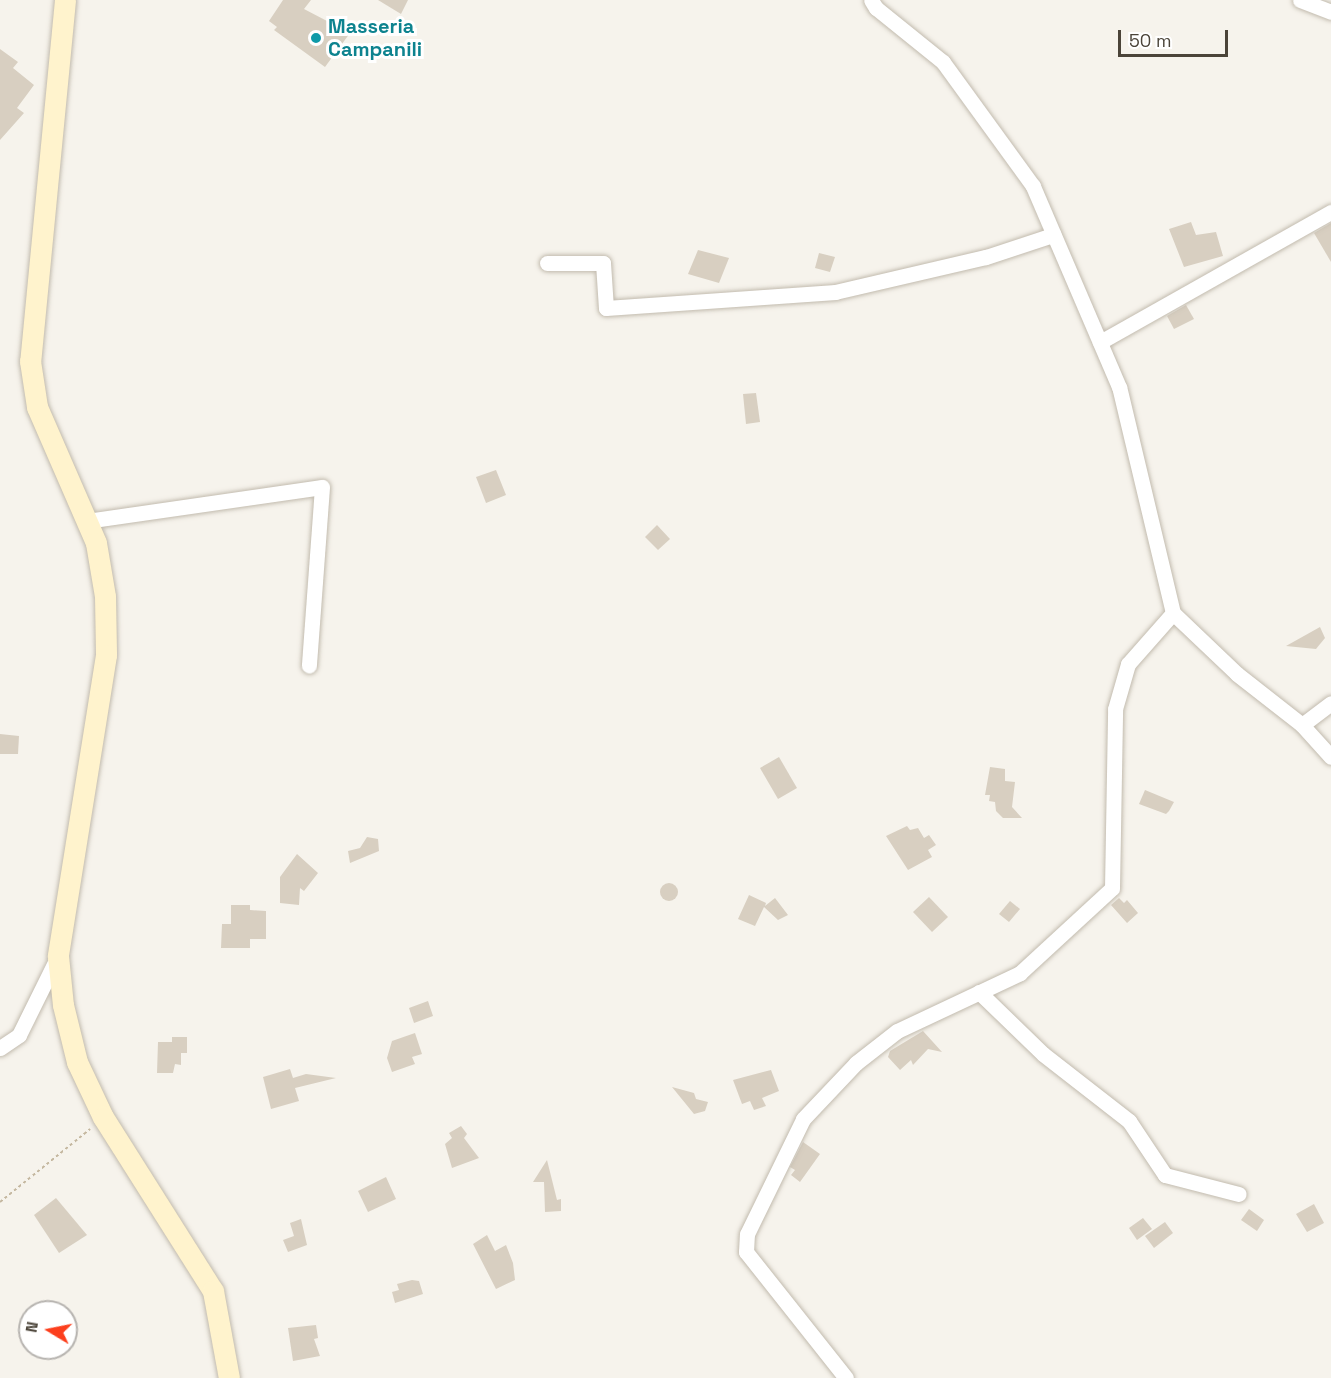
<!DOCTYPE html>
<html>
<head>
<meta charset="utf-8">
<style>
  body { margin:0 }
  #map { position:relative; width:1331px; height:1378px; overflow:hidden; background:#f6f3ec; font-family:"Space Grotesk",sans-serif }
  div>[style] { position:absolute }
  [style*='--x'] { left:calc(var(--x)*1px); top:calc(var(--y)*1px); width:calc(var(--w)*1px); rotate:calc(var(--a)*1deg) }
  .building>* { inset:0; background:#d8cfc1 }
  .round { border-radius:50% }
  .path>* { height:2px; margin-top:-1px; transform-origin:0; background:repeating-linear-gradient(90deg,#c4b79f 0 3px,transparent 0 6px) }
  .roads { filter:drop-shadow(0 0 2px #c2bbae) drop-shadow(0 0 2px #c2bbae) }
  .minor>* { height:15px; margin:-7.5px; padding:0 7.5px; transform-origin:7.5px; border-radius:7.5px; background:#fff }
  .secondary>* { height:21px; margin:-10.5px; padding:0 10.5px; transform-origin:10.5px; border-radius:10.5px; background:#fff3cd }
  .dots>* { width:16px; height:16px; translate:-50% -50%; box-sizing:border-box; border:3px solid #fff; border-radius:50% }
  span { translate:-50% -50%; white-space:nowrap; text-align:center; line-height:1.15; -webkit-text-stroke:6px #fff; paint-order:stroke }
  .culture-label { font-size:20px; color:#0d838f; font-weight:700 }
  .left { translate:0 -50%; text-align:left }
  .north { position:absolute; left:18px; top:1300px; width:60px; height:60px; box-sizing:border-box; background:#fff; border:2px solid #b7b4b0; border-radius:50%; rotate:280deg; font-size:16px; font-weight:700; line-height:24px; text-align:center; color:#4b4439 }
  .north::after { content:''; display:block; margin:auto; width:21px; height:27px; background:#fc3f1d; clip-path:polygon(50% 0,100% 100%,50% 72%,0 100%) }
  .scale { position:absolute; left:1118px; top:30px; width:110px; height:27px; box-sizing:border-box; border:3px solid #4b4439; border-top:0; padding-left:8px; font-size:18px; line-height:21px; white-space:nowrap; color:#4b4439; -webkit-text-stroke:4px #fff; paint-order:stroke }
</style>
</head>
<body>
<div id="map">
  <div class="building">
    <div style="clip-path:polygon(283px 0,311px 0,304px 9px,350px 33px,325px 67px,274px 30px,277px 27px,269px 21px)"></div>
    <div style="clip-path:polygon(378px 0,408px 0,401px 14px)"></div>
    <div style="clip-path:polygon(0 49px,18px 62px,13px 68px,34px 85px,17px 108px,24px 113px,0 140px)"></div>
    <div style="clip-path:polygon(1191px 222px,1196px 235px,1216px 232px,1223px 256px,1184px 267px,1169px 229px)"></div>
    <div style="clip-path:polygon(1331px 223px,1331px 262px,1314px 233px)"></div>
    <div style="clip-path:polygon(698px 250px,729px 258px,719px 283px,688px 274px)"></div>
    <div style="clip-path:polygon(819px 253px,835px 257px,830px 272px,815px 268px)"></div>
    <div style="clip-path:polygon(1186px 305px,1194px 319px,1174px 329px,1167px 316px)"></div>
    <div style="clip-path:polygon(756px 393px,760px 422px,746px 424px,743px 394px)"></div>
    <div style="clip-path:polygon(496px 470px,506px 495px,486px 503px,476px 477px)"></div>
    <div style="clip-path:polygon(657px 525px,670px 539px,658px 550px,645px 537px)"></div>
    <div style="clip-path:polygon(1320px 627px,1325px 638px,1316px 649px,1286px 646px)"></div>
    <div style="clip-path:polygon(0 734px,19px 736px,18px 754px,0 754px)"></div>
    <div style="clip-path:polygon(779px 757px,797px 788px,778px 799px,760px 768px)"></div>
    <div style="clip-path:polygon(990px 767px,1005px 769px,1005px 781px,1015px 782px,1012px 807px,1022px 818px,1003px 818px,996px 811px,995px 802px,989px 801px,990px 795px,985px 795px)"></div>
    <div style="clip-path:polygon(1145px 790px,1174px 802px,1169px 811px,1166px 814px,1139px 804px)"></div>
    <div style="clip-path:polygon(907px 826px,910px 830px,918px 828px,924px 838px,929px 835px,936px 845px,928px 850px,932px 857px,908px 870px,886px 836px)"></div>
    <div style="clip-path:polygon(367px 837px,378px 839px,379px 851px,350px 863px,348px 851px,360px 848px)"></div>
    <div style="clip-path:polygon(297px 854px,318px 873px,304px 891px,300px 888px,299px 905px,280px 903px,280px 877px)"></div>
    <div class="round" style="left:660px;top:883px;width:18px;height:18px"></div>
    <div style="clip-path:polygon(749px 895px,766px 903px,765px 906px,775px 898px,788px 915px,778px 920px,764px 907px,755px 926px,738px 919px)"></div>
    <div style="clip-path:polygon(929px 897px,948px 917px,932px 932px,913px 912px)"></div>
    <div style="clip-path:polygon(1119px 898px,1124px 903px,1127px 900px,1138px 913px,1127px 923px,1111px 905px)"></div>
    <div style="clip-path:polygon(1010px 901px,1020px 909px,1009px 922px,999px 914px)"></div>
    <div style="clip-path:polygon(231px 905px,250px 905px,250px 910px,266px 911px,266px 939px,250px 939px,250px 948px,221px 948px,222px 924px,231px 924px)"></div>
    <div style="clip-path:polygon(428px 1001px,433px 1016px,414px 1023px,409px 1008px)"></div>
    <div style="clip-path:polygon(923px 1031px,942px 1052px,928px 1049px,913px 1065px,911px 1060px,900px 1070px,888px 1057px,890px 1051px)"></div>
    <div style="clip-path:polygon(415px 1033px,422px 1054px,412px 1057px,415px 1064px,392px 1072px,387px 1058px,392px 1041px)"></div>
    <div style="clip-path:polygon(172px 1037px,187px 1037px,187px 1053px,181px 1053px,181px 1065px,175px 1064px,173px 1073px,157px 1073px,158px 1042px,172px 1042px)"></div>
    <div style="clip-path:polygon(290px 1069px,293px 1078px,306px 1074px,336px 1078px,295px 1088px,299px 1101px,271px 1109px,263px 1077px)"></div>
    <div style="clip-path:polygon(771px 1070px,779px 1091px,762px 1098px,766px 1106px,754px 1110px,750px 1101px,742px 1104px,733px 1080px)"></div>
    <div style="clip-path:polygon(672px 1087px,694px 1093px,696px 1099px,708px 1102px,705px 1111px,694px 1114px)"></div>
    <div style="clip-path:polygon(461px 1126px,467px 1134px,464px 1138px,479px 1158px,452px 1168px,445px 1144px,452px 1138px,449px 1133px)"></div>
    <div style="clip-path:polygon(803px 1142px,820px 1154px,800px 1182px,791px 1175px,795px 1170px,790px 1167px)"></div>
    <div style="clip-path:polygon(547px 1160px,557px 1200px,561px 1199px,561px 1211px,545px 1212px,544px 1182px,533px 1182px)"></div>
    <div style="clip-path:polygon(386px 1177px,396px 1199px,368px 1212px,358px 1191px)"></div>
    <div style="clip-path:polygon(56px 1198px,87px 1235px,59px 1253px,34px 1215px)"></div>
    <div style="clip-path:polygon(1314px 1204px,1324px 1223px,1307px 1232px,1296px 1214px)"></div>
    <div style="clip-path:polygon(1249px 1209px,1264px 1220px,1257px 1231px,1241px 1220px)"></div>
    <div style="clip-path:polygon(1143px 1218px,1152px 1229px,1137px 1240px,1129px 1228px)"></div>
    <div style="clip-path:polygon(301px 1219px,307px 1245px,288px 1252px,283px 1240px,294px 1236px,290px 1223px)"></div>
    <div style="clip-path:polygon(1165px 1222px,1173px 1233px,1154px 1248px,1145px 1236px)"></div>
    <div style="clip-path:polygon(487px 1235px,495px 1251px,506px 1245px,513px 1263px,515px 1280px,496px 1289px,473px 1244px)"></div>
    <div style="clip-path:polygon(412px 1280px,419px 1281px,423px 1294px,395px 1303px,392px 1292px,399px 1290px,397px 1284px)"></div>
    <div style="clip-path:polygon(316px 1325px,318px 1338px,314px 1339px,320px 1356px,293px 1361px,288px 1328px)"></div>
  </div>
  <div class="path">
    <div style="--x:0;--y:1202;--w:116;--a:-39"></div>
  </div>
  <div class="roads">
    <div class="minor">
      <div style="--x:1300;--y:0;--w:33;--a:21"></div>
      <div style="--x:547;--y:263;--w:56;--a:0"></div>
      <div style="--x:603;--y:263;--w:45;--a:86.2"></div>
      <div style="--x:606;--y:308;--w:230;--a:-4"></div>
      <div style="--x:835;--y:292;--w:155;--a:-13.1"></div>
      <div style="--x:986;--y:257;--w:71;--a:-18.2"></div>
      <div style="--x:1100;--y:342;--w:265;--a:-29.4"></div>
      <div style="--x:86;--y:521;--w:238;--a:-8.2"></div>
      <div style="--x:322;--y:487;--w:179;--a:94.2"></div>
      <div style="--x:1173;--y:613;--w:88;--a:43.6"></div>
      <div style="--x:1237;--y:674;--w:83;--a:38.1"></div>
      <div style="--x:1302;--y:725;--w:43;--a:47.8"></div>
      <div style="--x:1302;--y:725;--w:36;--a:-37"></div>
      <div style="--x:979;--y:992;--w:89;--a:44.1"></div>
      <div style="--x:1043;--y:1054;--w:109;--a:37.9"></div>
      <div style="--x:1129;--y:1121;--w:65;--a:56.3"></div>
      <div style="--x:1165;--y:1175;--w:76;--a:14.4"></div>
      <div style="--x:0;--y:1048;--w:23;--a:-34"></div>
      <div style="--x:19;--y:1035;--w:88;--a:-63.7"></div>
      <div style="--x:846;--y:1378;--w:161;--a:-128.4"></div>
      <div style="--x:746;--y:1252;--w:18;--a:-87"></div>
      <div style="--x:747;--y:1234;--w:128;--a:-64"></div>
      <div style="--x:803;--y:1119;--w:77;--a:-46.6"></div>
      <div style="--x:856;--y:1063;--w:52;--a:-38"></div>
      <div style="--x:897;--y:1031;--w:136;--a:-25.2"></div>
      <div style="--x:1020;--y:973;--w:125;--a:-42.7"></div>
      <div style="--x:1112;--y:888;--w:179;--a:-89"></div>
      <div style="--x:1115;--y:709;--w:47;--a:-73.9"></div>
      <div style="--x:1128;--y:664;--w:68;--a:-48.6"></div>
      <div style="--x:1173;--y:613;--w:232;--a:-103.4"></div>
      <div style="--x:1119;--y:387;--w:219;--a:-113.2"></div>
      <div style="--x:1033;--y:186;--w:153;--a:-126"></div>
      <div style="--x:943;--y:62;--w:86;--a:-141.1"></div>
      <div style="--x:876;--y:8;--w:9;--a:-122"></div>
    </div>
    <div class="secondary">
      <div style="--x:65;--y:0;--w:363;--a:95.5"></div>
      <div style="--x:30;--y:361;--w:47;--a:81.3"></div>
      <div style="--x:37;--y:407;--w:148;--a:66.5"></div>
      <div style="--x:96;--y:543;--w:54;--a:80.4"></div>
      <div style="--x:105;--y:596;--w:59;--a:89"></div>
      <div style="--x:106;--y:655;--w:305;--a:99.1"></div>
      <div style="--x:58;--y:956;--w:49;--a:84.2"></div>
      <div style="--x:63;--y:1005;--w:59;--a:76.2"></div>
      <div style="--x:77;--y:1062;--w:61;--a:64.7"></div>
      <div style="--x:103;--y:1117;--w:206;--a:57.7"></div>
      <div style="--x:213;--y:1291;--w:88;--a:79.6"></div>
    </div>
  </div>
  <div class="dots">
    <div style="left:316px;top:38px;background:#0f9aa8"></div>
  </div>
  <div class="culture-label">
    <span class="left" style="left:328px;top:38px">Masseria<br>Campanili</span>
  </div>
  <div class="north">N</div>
  <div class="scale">50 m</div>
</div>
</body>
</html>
